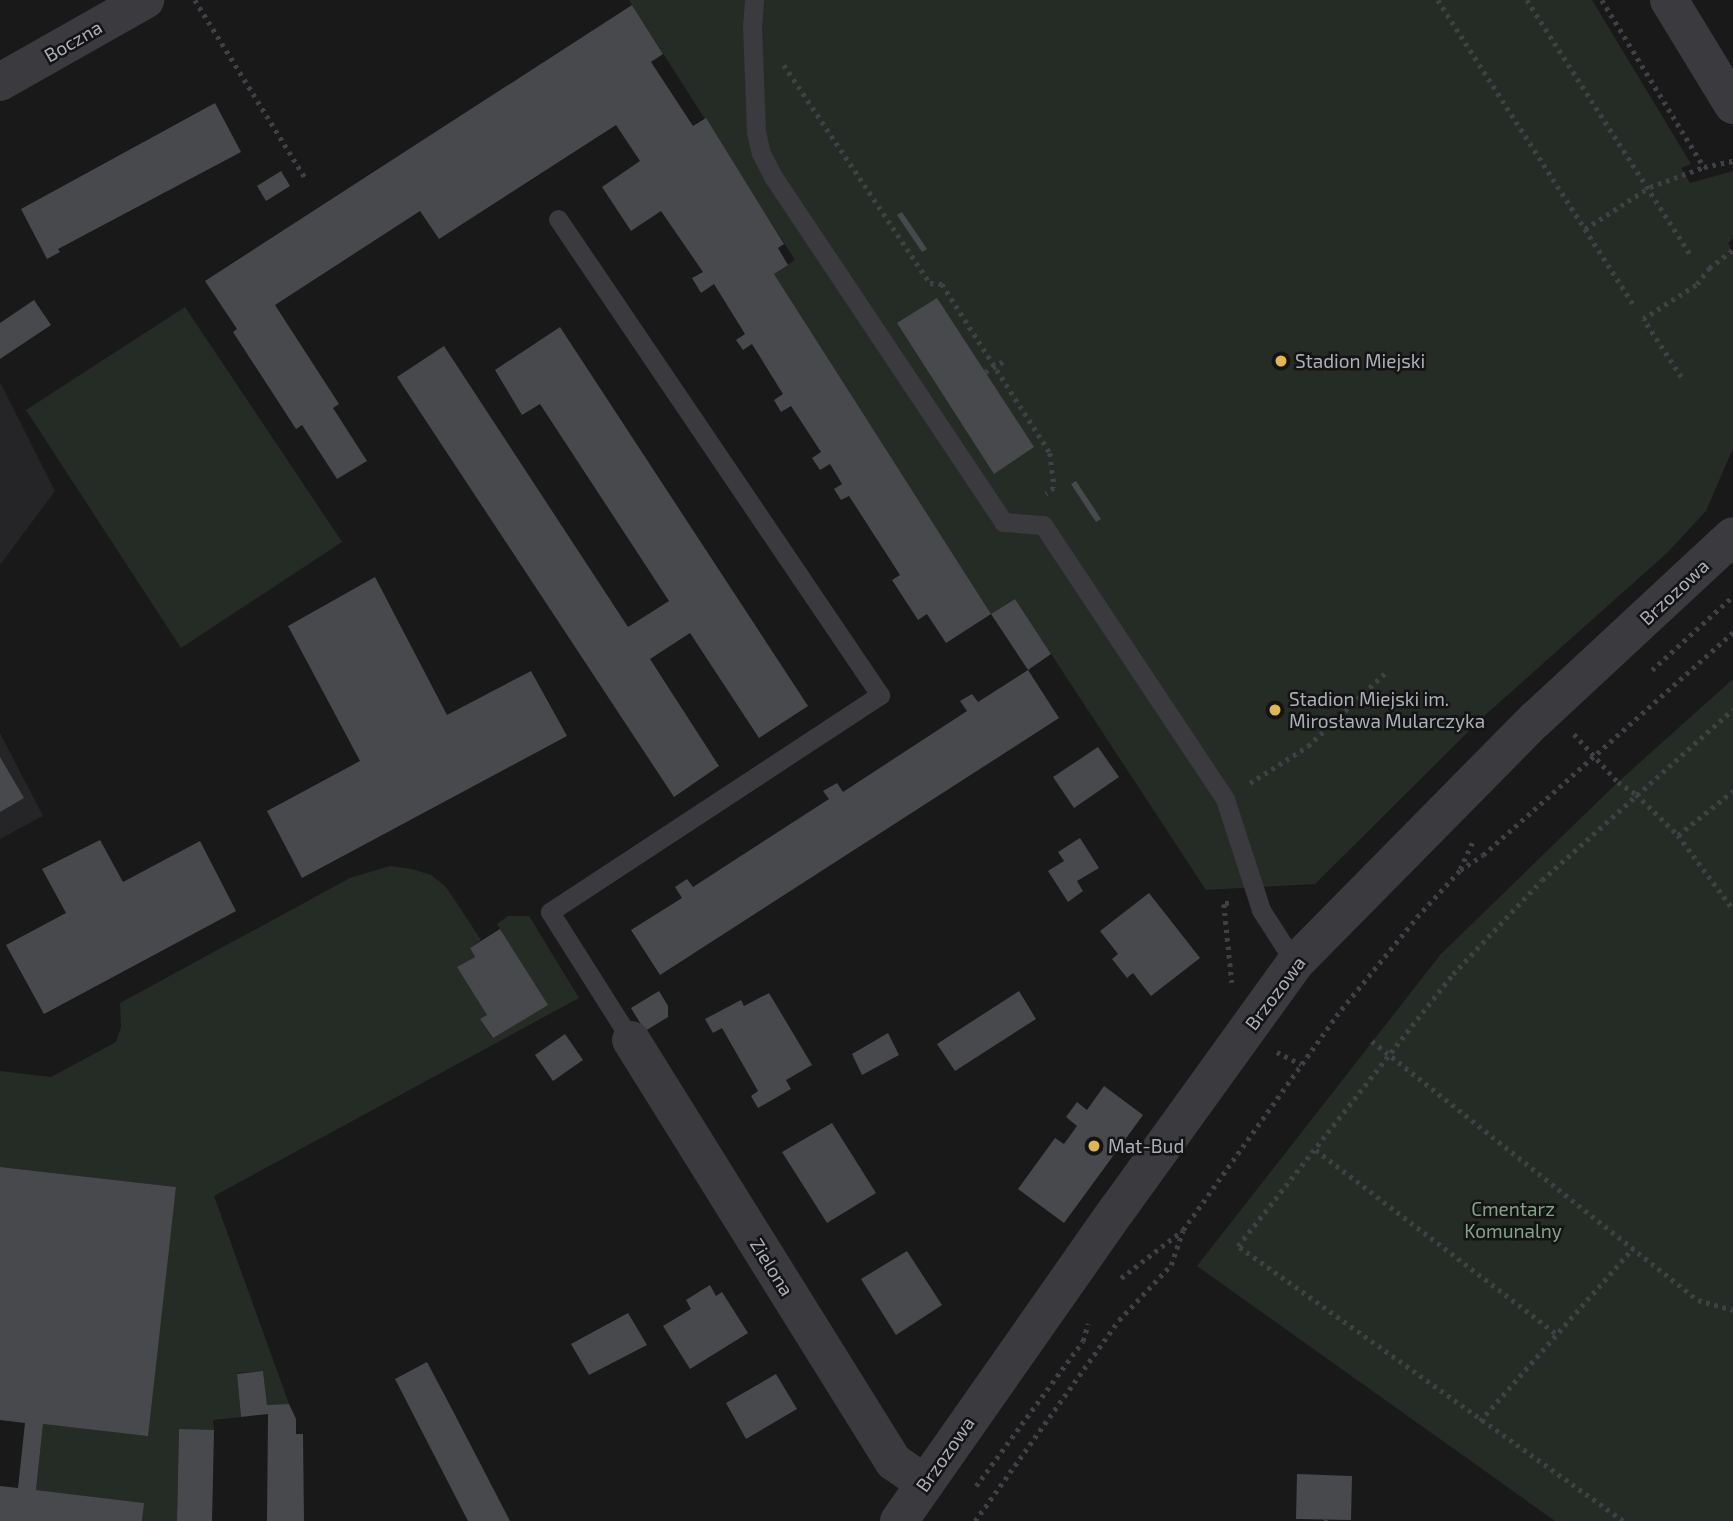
<!DOCTYPE html>
<html>
<head>
<meta charset="utf-8">
<style>
  body { margin:0 }
  #map { position:relative; width:1733px; height:1521px; overflow:hidden; background:#19191a; font-family:"Exo 2",sans-serif }
  div>[style] { position:absolute }
  [style*='--x'] { left:calc(var(--x)*1px); top:calc(var(--y)*1px); width:calc(var(--w)*1px); rotate:calc(var(--a)*1deg) }
  .built>* { inset:0; background:#252527 }
  .green>* { inset:0; background:#252c26 }
  .building>* { inset:0; background:#48494d }
  .path>* { height:4.5px; margin-top:-2.25px; transform-origin:0; background:repeating-linear-gradient(90deg,#404146 0 3.5px,transparent 0 8.5px) }
  .service>* { height:19px; margin:-9.5px; padding:0 9.5px; transform-origin:9.5px; border-radius:9.5px; background:#3a3a3f }
  .minor>* { height:38px; margin:-19px; padding:0 19px; transform-origin:19px; border-radius:19px; background:#3a3a3f }
  .dots>* { width:19px; height:19px; translate:-50% -50%; box-sizing:border-box; border:4px solid #141415; border-radius:50% }
  span { translate:-50% -50%; white-space:nowrap; text-align:center; line-height:1.15; -webkit-text-stroke:5px #141415; paint-order:stroke }
  .street-label { font-size:19px; color:#acafb9 }
  .poi-label { font-size:19px; color:#acafb9 }
  .left { translate:0 -50%; text-align:left }
  .park-label { font-size:19px; color:#85a288 }
</style>
</head>
<body>
<div id="map">
  <div class="built">
    <div style="clip-path:polygon(0 382px,55px 491px,0 565px)"></div>
    <div style="clip-path:polygon(0 733px,43px 816px,0 839px)"></div>
  </div>
  <div class="green">
    <div style="clip-path:polygon(629px 0,1592px 0,1691px 164px,1681px 168px,1690px 183px,1733px 171px,1733px 238px,1728px 243px,1733px 252px,1733px 448px,1706px 511px,1667px 553px,1483px 717px,1315px 884px,1206px 890px,1015px 599px,991px 614px,774px 274px,795px 260px)"></div>
    <div style="clip-path:polygon(185px 307px,342px 542px,181px 648px,26px 410px)"></div>
    <div style="clip-path:polygon(1733px 679px,1733px 1521px,1555px 1521px,1197px 1266px,1441px 954px,1618px 782px)"></div>
    <div style="clip-path:polygon(390px 866px,412px 869px,431px 875px,446px 887px,481px 940px,470px 948px,475px 957px,458px 967px,487px 1015px,480px 1019px,492px 1038px,547px 1005px,497px 924px,508px 916px,529px 916px,579px 998px,214px 1196px,289px 1404px,267px 1405px,263px 1371px,237px 1373px,241px 1417px,213px 1420px,214px 1430px,179px 1430px,177px 1521px,142px 1521px,143px 1503px,36px 1490px,43px 1424px,146px 1435px,176px 1187px,0 1167px,0 1071px,51px 1077px,116px 1042px,121px 1027px,120px 1003px,350px 878px)"></div>
  </div>
  <div class="building">
    <div style="clip-path:polygon(632px 5px,663px 54px,651px 62px,693px 126px,706px 118px,784px 244px,778px 248px,788px 265px,774px 274px,991px 614px,946px 643px,927px 614px,918px 620px,892px 580px,900px 575px,849px 496px,841px 500px,834px 489px,842px 484px,830px 464px,820px 470px,812px 458px,821px 452px,791px 406px,781px 412px,774px 400px,783px 394px,752px 344px,743px 350px,736px 340px,745px 334px,714px 284px,701px 293px,692px 278px,703px 272px,661px 211px,631px 231px,602px 187px,640px 161px,616px 125px,439px 239px,420px 211px,275px 305px,339px 404px,333px 408px,367px 461px,337px 479px,302px 425px,296px 429px,233px 332px,237px 329px,205px 281px)"></div>
    <div style="clip-path:polygon(215px 103px,241px 152px,58px 249px,60px 252px,47px 259px,21px 209px)"></div>
    <div style="clip-path:polygon(281px 171px,290px 186px,266px 201px,257px 186px)"></div>
    <div style="clip-path:polygon(902px 212px,927px 249px,922px 252px,897px 215px)"></div>
    <div style="clip-path:polygon(937px 298px,1034px 447px,994px 474px,897px 323px)"></div>
    <div style="clip-path:polygon(34px 300px,51px 325px,0 359px,0 323px)"></div>
    <div style="clip-path:polygon(560px 327px,808px 706px,759px 738px,690px 633px,650px 659px,719px 766px,674px 797px,397px 377px,444px 346px,628px 627px,669px 601px,540px 404px,522px 415px,495px 370px)"></div>
    <div style="clip-path:polygon(1076px 481px,1101px 519px,1096px 522px,1071px 484px)"></div>
    <div style="clip-path:polygon(375px 577px,447px 715px,531px 671px,567px 736px,302px 878px,267px 811px,360px 761px,288px 626px)"></div>
    <div style="clip-path:polygon(1015px 599px,1051px 654px,1028px 670px,991px 614px)"></div>
    <div style="clip-path:polygon(1028px 670px,1059px 718px,660px 975px,631px 930px,682px 898px,675px 887px,687px 879px,693px 887px,829px 799px,823px 791px,837px 783px,843px 792px,967px 711px,960px 701px,972px 694px,978px 702px)"></div>
    <div style="clip-path:polygon(1098px 747px,1119px 777px,1074px 808px,1053px 777px)"></div>
    <div style="clip-path:polygon(0 757px,24px 798px,0 812px)"></div>
    <div style="clip-path:polygon(1080px 838px,1099px 868px,1077px 881px,1083px 891px,1068px 902px,1048px 871px,1064px 861px,1058px 852px)"></div>
    <div style="clip-path:polygon(100px 840px,123px 882px,200px 841px,236px 911px,44px 1014px,6px 945px,66px 913px,42px 869px)"></div>
    <div style="clip-path:polygon(1149px 893px,1200px 958px,1151px 996px,1133px 973px,1127px 978px,1112px 959px,1118px 954px,1100px 931px)"></div>
    <div style="clip-path:polygon(500px 929px,548px 1005px,493px 1038px,480px 1019px,487px 1015px,457px 967px,475px 957px,470px 948px)"></div>
    <div style="clip-path:polygon(659px 991px,668px 1006px,668px 1017px,645px 1031px,631px 1008px)"></div>
    <div style="clip-path:polygon(1019px 991px,1036px 1019px,955px 1071px,937px 1044px)"></div>
    <div style="clip-path:polygon(769px 993px,812px 1065px,786px 1080px,791px 1089px,758px 1108px,751px 1096px,758px 1091px,722px 1028px,713px 1033px,705px 1019px,741px 1000px,744px 1006px)"></div>
    <div style="clip-path:polygon(888px 1033px,899px 1055px,862px 1075px,852px 1054px)"></div>
    <div style="clip-path:polygon(565px 1034px,583px 1060px,553px 1081px,535px 1055px)"></div>
    <div style="clip-path:polygon(1104px 1086px,1143px 1115px,1064px 1223px,1018px 1189px,1055px 1138px,1064px 1144px,1077px 1126px,1066px 1117px,1077px 1102px,1087px 1110px)"></div>
    <div style="clip-path:polygon(832px 1123px,876px 1193px,827px 1223px,782px 1152px)"></div>
    <div style="clip-path:polygon(0 1167px,176px 1187px,148px 1436px,43px 1424px,36px 1490px,144px 1503px,142px 1521px,0 1521px,0 1486px,18px 1488px,25px 1423px,0 1420px)"></div>
    <div style="clip-path:polygon(907px 1251px,942px 1305px,896px 1335px,861px 1279px)"></div>
    <div style="clip-path:polygon(710px 1285px,716px 1296px,722px 1292px,748px 1333px,690px 1369px,663px 1326px,691px 1309px,686px 1300px)"></div>
    <div style="clip-path:polygon(628px 1313px,647px 1345px,589px 1375px,571px 1344px)"></div>
    <div style="clip-path:polygon(427px 1362px,454px 1413px,510px 1521px,468px 1521px,395px 1379px)"></div>
    <div style="clip-path:polygon(263px 1371px,267px 1405px,289px 1404px,296px 1419px,296px 1434px,303px 1434px,304px 1521px,267px 1521px,268px 1414px,241px 1417px,237px 1374px)"></div>
    <div style="clip-path:polygon(776px 1374px,797px 1409px,746px 1439px,726px 1403px)"></div>
    <div style="clip-path:polygon(179px 1429px,214px 1430px,212px 1521px,177px 1521px)"></div>
    <div style="clip-path:polygon(1297px 1474px,1352px 1476px,1351px 1520px,1296px 1519px)"></div>
  </div>
  <div class="path">
    <div style="--x:195;--y:0;--w:211;--a:58.2"></div>
    <div style="--x:1438;--y:0;--w:361;--a:57.3"></div>
    <div style="--x:1527;--y:0;--w:303;--a:57.3"></div>
    <div style="--x:1602;--y:0;--w:196;--a:58.6"></div>
    <div style="--x:1704;--y:167;--w:30;--a:-12"></div>
    <div style="--x:784;--y:65;--w:262;--a:56.2"></div>
    <div style="--x:930;--y:283;--w:12;--a:5"></div>
    <div style="--x:942;--y:284;--w:201;--a:57.4"></div>
    <div style="--x:1050;--y:453;--w:35;--a:83"></div>
    <div style="--x:1054;--y:488;--w:10;--a:143"></div>
    <div style="--x:1585;--y:229;--w:77;--a:-32.9"></div>
    <div style="--x:1650;--y:187;--w:58;--a:-20.3"></div>
    <div style="--x:985;--y:372;--w:22;--a:-30"></div>
    <div style="--x:1681;--y:377;--w:69;--a:-123.2"></div>
    <div style="--x:1643;--y:319;--w:64;--a:-32.9"></div>
    <div style="--x:1697;--y:284;--w:20;--a:-53"></div>
    <div style="--x:1709;--y:268;--w:30;--a:-37"></div>
    <div style="--x:1652;--y:670;--w:110;--a:-42.4"></div>
    <div style="--x:1574;--y:734;--w:65;--a:47.5"></div>
    <div style="--x:1618;--y:782;--w:22;--a:34"></div>
    <div style="--x:1636;--y:794;--w:59;--a:44.3"></div>
    <div style="--x:1678;--y:835;--w:92;--a:53.4"></div>
    <div style="--x:1250;--y:783;--w:69;--a:-32.5"></div>
    <div style="--x:1308;--y:746;--w:108;--a:-43.5"></div>
    <div style="--x:1678;--y:835;--w:70;--a:-38.7"></div>
    <div style="--x:1460;--y:869;--w:29;--a:-65"></div>
    <div style="--x:1229;--y:903;--w:5;--a:169"></div>
    <div style="--x:1224;--y:904;--w:79;--a:84.2"></div>
    <div style="--x:1372;--y:1041;--w:416;--a:38.5"></div>
    <div style="--x:1698;--y:1300;--w:36;--a:16"></div>
    <div style="--x:1277;--y:1052;--w:27;--a:27"></div>
    <div style="--x:1316;--y:1150;--w:303;--a:37.4"></div>
    <div style="--x:1121;--y:1278;--w:78;--a:-37.7"></div>
    <div style="--x:1183;--y:1230;--w:263;--a:-54.4"></div>
    <div style="--x:1336;--y:1016;--w:128;--a:-50.7"></div>
    <div style="--x:1417;--y:917;--w:64;--a:-47.5"></div>
    <div style="--x:1460;--y:870;--w:27;--a:-33"></div>
    <div style="--x:1483;--y:855;--w:335;--a:-41.7"></div>
    <div style="--x:1480;--y:1421;--w:231;--a:-48.5"></div>
    <div style="--x:976;--y:1486;--w:180;--a:-53.6"></div>
    <div style="--x:1083;--y:1341;--w:18;--a:-74"></div>
    <div style="--x:975;--y:1521;--w:247;--a:-54.4"></div>
    <div style="--x:1119;--y:1320;--w:76;--a:-46.6"></div>
    <div style="--x:1171;--y:1265;--w:36;--a:-71"></div>
    <div style="--x:1325;--y:1521;--w:2;--a:-63"></div>
    <div style="--x:1623;--y:1521;--w:473;--a:-144.5"></div>
    <div style="--x:1238;--y:1246;--w:347;--a:-51.7"></div>
    <div style="--x:1453;--y:974;--w:129;--a:-46.6"></div>
    <div style="--x:1542;--y:880;--w:256;--a:-41.8"></div>
  </div>
  <div class="service">
    <div style="--x:754;--y:0;--w:26;--a:94"></div>
    <div style="--x:752;--y:26;--w:106;--a:87.8"></div>
    <div style="--x:756;--y:132;--w:22;--a:77"></div>
    <div style="--x:761;--y:153;--w:28;--a:63"></div>
    <div style="--x:774;--y:178;--w:413;--a:56.3"></div>
    <div style="--x:1003;--y:522;--w:40;--a:4.3"></div>
    <div style="--x:1043;--y:525;--w:329;--a:56.4"></div>
    <div style="--x:1225;--y:799;--w:117;--a:72"></div>
    <div style="--x:1261;--y:910;--w:63;--a:57.3"></div>
    <div style="--x:558;--y:219;--w:575;--a:55.92"></div>
    <div style="--x:880;--y:695;--w:395;--a:146.7"></div>
    <div style="--x:550;--y:912;--w:151;--a:57.7"></div>
  </div>
  <div class="minor">
    <div style="--x:1669;--y:0;--w:123;--a:58.6"></div>
    <div style="--x:0;--y:82;--w:167;--a:-29.5"></div>
    <div style="--x:631;--y:1040;--w:497;--a:58.1"></div>
    <div style="--x:894;--y:1462;--w:38;--a:35"></div>
    <div style="--x:899;--y:1521;--w:380;--a:-55"></div>
    <div style="--x:1117;--y:1210;--w:304;--a:-54.2"></div>
    <div style="--x:1295;--y:963;--w:342;--a:-45.4"></div>
    <div style="--x:1535;--y:720;--w:270;--a:-42.9"></div>
  </div>
  <div class="dots">
    <div style="left:1281px;top:361px;background:#e2b749"></div>
    <div style="left:1275px;top:710px;background:#e2b749"></div>
    <div style="left:1094px;top:1146px;background:#e2b749"></div>
  </div>
  <div class="street-label">
    <span style="left:73px;top:41px;rotate:-30deg">Boczna</span>
    <span style="left:1674px;top:592px;rotate:-43deg">Brzozowa</span>
    <span style="left:1275px;top:993px;rotate:-53deg">Brzozowa</span>
    <span style="left:772px;top:1267px;rotate:58deg">Zielona</span>
    <span style="left:945px;top:1454px;rotate:-55deg">Brzozowa</span>
  </div>
  <div class="poi-label">
    <span class="left" style="left:1295px;top:361px">Stadion Miejski</span>
    <span class="left" style="left:1289px;top:710px">Stadion Miejski im.<br>Mirosława Mularczyka</span>
    <span class="left" style="left:1108px;top:1146px">Mat-Bud</span>
  </div>
  <div class="park-label">
    <span style="left:1513px;top:1220px">Cmentarz<br>Komunalny</span>
  </div>
</div>
</body>
</html>
